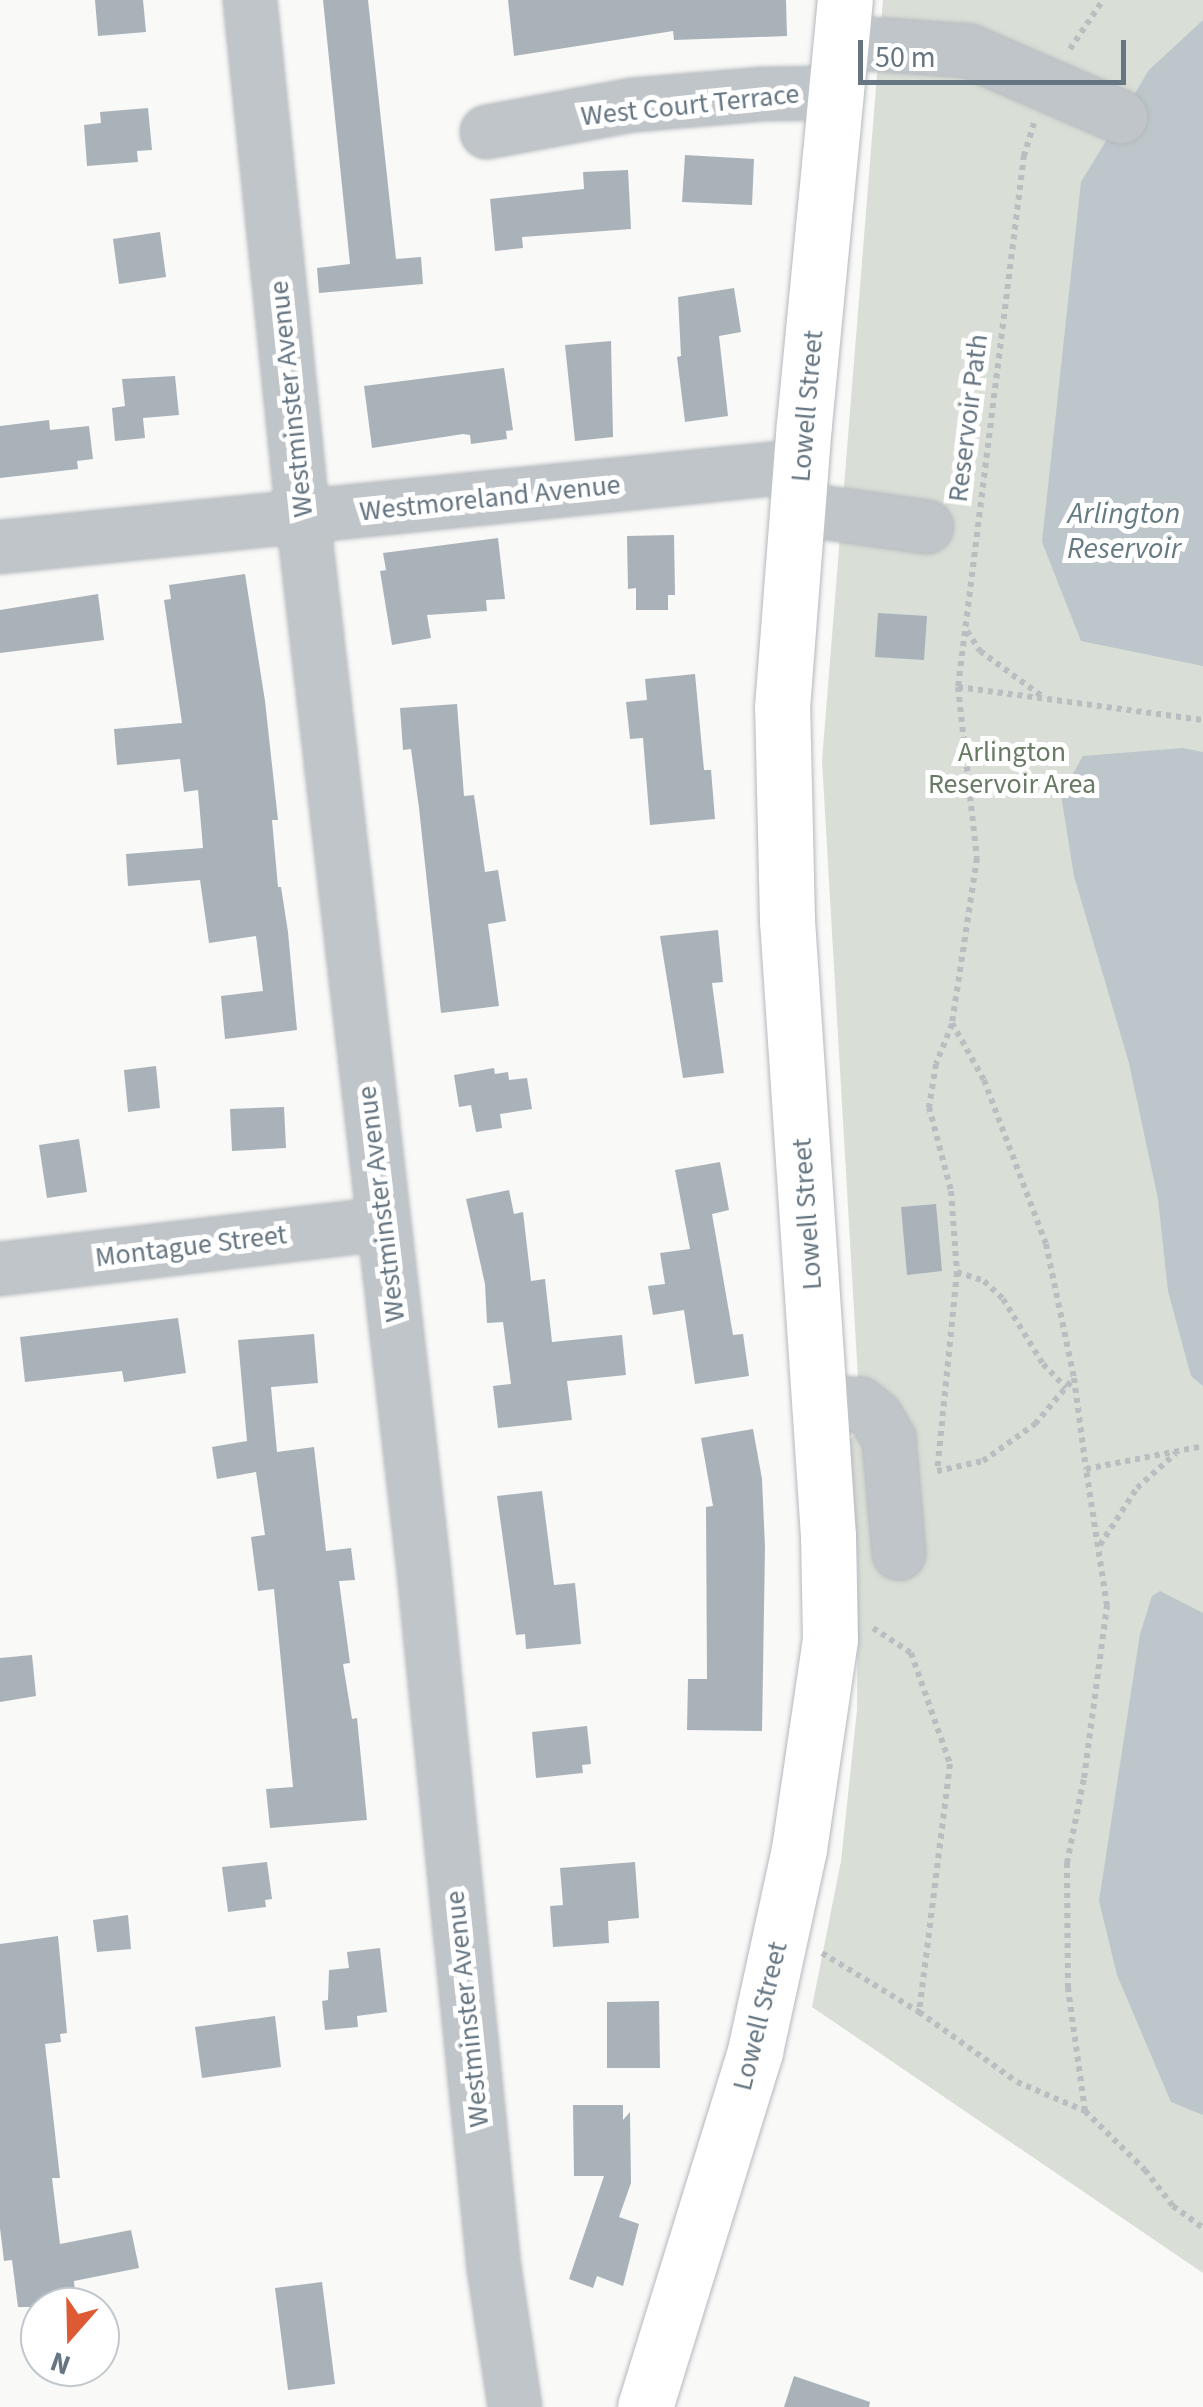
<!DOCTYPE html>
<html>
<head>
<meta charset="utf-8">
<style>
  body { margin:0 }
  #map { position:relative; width:1203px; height:2407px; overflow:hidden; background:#f9f9f7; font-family:"Source Sans 3",sans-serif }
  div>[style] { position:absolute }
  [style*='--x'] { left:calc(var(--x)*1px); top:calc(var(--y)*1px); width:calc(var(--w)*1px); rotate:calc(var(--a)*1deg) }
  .green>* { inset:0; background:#d9ded6 }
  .water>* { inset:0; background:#bcc6cb }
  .building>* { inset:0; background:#a9b2b8 }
  .path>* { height:6px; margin-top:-3px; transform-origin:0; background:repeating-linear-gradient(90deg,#bbbec1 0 5px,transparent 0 10px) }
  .roads { filter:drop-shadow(0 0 2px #b4b9bd) drop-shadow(0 0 2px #b4b9bd) }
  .minor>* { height:52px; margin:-26px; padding:0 26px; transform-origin:26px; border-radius:26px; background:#c0c5c9 }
  .major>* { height:55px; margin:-27.5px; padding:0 27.5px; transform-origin:27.5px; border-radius:27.5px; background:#fff }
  span { translate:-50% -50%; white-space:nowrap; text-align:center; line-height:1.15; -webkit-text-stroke:10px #fff; paint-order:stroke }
  .street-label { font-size:28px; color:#657581 }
  .park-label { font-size:28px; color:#687964 }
  .water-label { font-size:30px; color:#657a82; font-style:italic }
  .north { position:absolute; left:20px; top:2287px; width:100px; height:100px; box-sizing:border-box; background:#fff; border:2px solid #c1c8cd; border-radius:50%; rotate:200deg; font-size:28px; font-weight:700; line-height:40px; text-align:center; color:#657581 }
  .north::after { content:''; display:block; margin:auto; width:35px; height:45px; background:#dd5a34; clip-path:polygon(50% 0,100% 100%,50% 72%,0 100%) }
  .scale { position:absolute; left:858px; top:40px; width:268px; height:45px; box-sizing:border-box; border:5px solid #657581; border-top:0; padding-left:12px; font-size:30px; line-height:35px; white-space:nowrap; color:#657581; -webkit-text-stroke:8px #fff; paint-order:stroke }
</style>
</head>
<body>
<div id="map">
  <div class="green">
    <div style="clip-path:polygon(883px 0,1203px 0,1203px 2273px,812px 2007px,841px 1861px,857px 1710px,858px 1570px,849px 1440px,861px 1430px,822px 761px)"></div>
  </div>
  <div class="water">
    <div style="clip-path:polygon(1203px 20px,1203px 666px,1081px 641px,1042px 542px,1081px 182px,1149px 70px)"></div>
    <div style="clip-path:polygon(1183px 748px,1203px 752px,1203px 1386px,1191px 1376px,1168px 1291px,1158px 1199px,1129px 1063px,1074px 876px,1061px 795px,1083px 756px)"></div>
    <div style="clip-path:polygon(1160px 1591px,1203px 1613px,1203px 2115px,1171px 2102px,1117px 1975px,1099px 1901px,1140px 1634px,1152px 1596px)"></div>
  </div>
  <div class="building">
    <div style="clip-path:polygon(95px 0,143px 0,146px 32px,98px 36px)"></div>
    <div style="clip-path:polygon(323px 0,368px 0,396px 259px,421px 257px,423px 284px,319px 293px,317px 268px,350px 264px)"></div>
    <div style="clip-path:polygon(508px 0,786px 0,787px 36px,674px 40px,673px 31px,514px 56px)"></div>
    <div style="clip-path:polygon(148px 108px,152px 150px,137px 151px,138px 162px,87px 166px,84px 125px,101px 123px,100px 112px)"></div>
    <div style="clip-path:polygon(685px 155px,754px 159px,752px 205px,682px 202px)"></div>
    <div style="clip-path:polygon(628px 170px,631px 229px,522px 237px,523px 248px,495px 251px,490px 199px,584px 189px,583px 172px)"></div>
    <div style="clip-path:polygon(160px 232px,166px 277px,119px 284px,113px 239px)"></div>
    <div style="clip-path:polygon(734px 288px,741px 332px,719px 336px,728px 416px,685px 422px,677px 357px,681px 356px,678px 297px)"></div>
    <div style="clip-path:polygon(611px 341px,613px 437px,575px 441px,565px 345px)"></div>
    <div style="clip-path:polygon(504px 368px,513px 430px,506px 431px,507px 439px,471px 444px,470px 435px,463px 434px,372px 448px,364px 386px)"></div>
    <div style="clip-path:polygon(175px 376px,179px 415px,143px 418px,145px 438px,115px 441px,112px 408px,125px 406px,122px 379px)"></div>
    <div style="clip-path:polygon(49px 420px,50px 430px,89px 426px,93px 459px,77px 461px,78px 469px,0 478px,0 426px)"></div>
    <div style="clip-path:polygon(674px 535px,675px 595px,668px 595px,668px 610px,636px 610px,636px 588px,628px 589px,627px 536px)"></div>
    <div style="clip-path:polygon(498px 538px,505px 599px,486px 600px,487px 611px,427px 615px,431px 638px,392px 645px,380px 571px,386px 570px,383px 553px)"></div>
    <div style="clip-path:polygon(245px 574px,265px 701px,278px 820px,272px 820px,278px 887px,281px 887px,288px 932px,297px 1030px,225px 1039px,221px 996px,263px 991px,256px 936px,209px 943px,200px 880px,128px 886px,126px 854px,203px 848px,198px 790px,184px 792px,180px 759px,117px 765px,114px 729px,182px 723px,164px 600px,171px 599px,169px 585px)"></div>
    <div style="clip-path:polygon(98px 594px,104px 640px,0 653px,0 610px)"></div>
    <div style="clip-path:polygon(878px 613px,927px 616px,924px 660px,875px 657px)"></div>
    <div style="clip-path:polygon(695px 674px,704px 770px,711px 770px,715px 819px,650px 825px,643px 738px,630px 739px,626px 702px,647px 700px,645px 679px)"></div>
    <div style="clip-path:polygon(457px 704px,464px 796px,474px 795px,485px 872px,498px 870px,506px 921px,488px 924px,499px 1006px,441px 1013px,419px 808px,411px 749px,403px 750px,400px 708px)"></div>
    <div style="clip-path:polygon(718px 930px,723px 982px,712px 983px,724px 1073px,683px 1078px,660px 936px)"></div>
    <div style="clip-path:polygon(156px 1066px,160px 1108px,128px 1112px,124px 1070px)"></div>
    <div style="clip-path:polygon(494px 1068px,495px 1074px,508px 1072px,509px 1080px,527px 1078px,532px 1109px,500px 1114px,502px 1128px,476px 1132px,471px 1105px,459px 1107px,454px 1075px)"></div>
    <div style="clip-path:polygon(284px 1107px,286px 1148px,232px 1151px,230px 1109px)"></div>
    <div style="clip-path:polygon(79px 1139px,87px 1192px,47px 1198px,39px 1145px)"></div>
    <div style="clip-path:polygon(720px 1162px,729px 1210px,712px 1214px,733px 1335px,743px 1334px,749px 1376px,695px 1384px,684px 1310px,653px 1315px,648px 1286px,665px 1284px,660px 1253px,690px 1249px,675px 1170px)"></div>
    <div style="clip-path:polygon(509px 1190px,514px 1214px,523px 1212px,531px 1281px,545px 1279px,552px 1342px,622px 1335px,626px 1375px,567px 1381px,572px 1420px,498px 1428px,493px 1386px,511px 1384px,503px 1322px,487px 1323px,485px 1284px,466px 1199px)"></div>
    <div style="clip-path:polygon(936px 1204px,942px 1271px,907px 1275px,901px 1207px)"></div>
    <div style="clip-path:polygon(178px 1318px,186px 1373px,124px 1382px,122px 1371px,25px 1382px,20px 1337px)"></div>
    <div style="clip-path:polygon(314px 1334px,318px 1383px,271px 1387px,277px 1452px,314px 1447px,326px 1551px,351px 1548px,355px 1580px,339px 1581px,350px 1663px,343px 1664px,352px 1719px,357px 1718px,367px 1820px,270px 1828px,266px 1789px,293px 1787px,274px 1589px,258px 1591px,251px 1537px,265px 1535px,256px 1472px,217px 1479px,212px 1447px,247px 1441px,238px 1340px)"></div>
    <div style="clip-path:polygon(753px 1429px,762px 1479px,765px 1547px,762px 1731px,687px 1730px,688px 1679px,707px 1679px,706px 1507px,713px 1506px,701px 1438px)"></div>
    <div style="clip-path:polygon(542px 1491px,554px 1585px,575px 1583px,581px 1644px,526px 1649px,525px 1634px,516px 1635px,497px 1496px)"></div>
    <div style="clip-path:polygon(32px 1655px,36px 1696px,0 1702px,0 1658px)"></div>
    <div style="clip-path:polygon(587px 1726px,591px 1764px,582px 1765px,583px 1773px,536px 1778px,532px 1732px)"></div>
    <div style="clip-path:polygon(267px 1862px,272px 1899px,265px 1900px,266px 1907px,228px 1912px,222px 1867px)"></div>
    <div style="clip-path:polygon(635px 1862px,639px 1918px,608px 1921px,609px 1943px,553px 1947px,550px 1906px,563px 1905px,560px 1868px)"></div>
    <div style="clip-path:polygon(128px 1915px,131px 1949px,97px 1952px,93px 1920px)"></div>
    <div style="clip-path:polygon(58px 1936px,67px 2033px,60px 2034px,61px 2042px,45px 2044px,60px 2178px,52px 2178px,60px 2244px,131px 2230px,139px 2268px,74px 2281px,76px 2307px,18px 2307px,12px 2260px,4px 2261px,0 2228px,0 1944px)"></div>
    <div style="clip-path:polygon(380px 1948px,387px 2012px,357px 2016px,358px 2027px,325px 2030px,322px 2001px,328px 2000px,329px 1970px,349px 1968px,347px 1952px)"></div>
    <div style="clip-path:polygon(659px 2001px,660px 2068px,607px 2068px,607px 2002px)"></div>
    <div style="clip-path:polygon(275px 2016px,281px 2067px,202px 2078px,195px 2027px)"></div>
    <div style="clip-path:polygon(573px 2105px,623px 2105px,623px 2120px,630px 2112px,631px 2183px,619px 2217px,639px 2224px,623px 2286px,597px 2276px,593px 2288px,569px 2279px,604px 2176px,574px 2176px)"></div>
    <div style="clip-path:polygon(322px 2282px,335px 2384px,288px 2390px,275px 2288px)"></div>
    <div style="clip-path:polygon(794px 2376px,870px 2402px,869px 2407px,784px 2407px)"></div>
  </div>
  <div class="path">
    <div style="--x:1070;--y:49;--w:59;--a:-56"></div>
    <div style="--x:1034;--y:123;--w:34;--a:107"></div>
    <div style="--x:1024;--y:155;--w:536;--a:97.07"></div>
    <div style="--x:958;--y:687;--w:172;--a:83.7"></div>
    <div style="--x:977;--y:858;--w:167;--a:98.6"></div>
    <div style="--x:952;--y:1023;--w:65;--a:60.7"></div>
    <div style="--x:984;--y:1080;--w:175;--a:69.3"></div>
    <div style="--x:1046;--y:1244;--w:137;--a:78.2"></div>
    <div style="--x:1074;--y:1378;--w:92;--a:82.5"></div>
    <div style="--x:967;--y:631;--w:24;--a:57"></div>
    <div style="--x:980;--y:651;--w:78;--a:36.1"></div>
    <div style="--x:958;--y:687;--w:247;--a:7.7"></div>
    <div style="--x:952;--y:1024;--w:43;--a:111.8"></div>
    <div style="--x:936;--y:1064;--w:44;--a:99.2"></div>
    <div style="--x:929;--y:1107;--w:87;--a:75.3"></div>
    <div style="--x:951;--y:1191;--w:81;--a:85.8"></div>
    <div style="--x:957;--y:1272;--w:200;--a:95.7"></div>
    <div style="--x:937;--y:1471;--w:47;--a:-12.3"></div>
    <div style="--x:983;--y:1461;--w:64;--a:-35.4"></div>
    <div style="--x:1035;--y:1424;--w:60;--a:-49.7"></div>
    <div style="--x:957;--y:1272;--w:28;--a:18"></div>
    <div style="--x:984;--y:1281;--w:26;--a:43"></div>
    <div style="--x:1003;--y:1299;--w:76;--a:58.4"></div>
    <div style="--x:1043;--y:1364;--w:33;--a:46"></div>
    <div style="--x:1100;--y:1545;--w:68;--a:-57"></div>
    <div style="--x:1137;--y:1488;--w:52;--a:-41.9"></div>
    <div style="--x:873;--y:1628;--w:45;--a:33.3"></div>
    <div style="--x:911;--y:1653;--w:118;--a:70.6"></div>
    <div style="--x:950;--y:1764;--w:250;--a:97.1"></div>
    <div style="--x:919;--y:2012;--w:120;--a:35.5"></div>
    <div style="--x:1017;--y:2082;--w:74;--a:23.1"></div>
    <div style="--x:1085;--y:2111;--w:84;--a:44.5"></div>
    <div style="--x:1145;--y:2170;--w:46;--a:52.1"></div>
    <div style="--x:1173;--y:2206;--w:37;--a:36"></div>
    <div style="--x:822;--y:1953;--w:114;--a:31.3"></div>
    <div style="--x:1085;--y:2111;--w:124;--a:-97.9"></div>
    <div style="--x:1068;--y:1988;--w:125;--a:-90.5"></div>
    <div style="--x:1067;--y:1863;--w:87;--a:-78.7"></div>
    <div style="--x:1084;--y:1778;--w:174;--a:-82.4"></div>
    <div style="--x:1107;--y:1606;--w:139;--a:-98.7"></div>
    <div style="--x:1086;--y:1469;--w:119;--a:-11.1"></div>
  </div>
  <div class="roads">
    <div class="minor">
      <div style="--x:250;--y:0;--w:520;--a:84.15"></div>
      <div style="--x:303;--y:517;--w:1052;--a:83.45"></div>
      <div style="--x:423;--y:1562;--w:710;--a:84.26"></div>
      <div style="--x:494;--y:2268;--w:141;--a:81.4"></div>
      <div style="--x:841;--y:42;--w:128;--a:4"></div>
      <div style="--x:969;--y:51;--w:166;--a:23.5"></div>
      <div style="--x:487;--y:132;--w:148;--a:-10.5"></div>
      <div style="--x:633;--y:105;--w:132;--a:-4.8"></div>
      <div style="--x:765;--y:94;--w:70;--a:-0.8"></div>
      <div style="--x:799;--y:509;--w:129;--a:8"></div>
      <div style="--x:0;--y:547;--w:804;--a:-5.78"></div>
      <div style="--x:0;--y:1269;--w:386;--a:-6.7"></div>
      <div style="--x:819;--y:1403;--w:41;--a:1.4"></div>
      <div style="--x:860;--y:1404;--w:21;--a:39"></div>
      <div style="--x:876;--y:1417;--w:26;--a:59"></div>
      <div style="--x:889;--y:1439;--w:115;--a:85"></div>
    </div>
    <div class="major">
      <div style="--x:645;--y:2407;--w:373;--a:-72.8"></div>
      <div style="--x:755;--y:2051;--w:207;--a:-77.7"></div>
      <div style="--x:799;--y:1849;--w:211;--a:-81.6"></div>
      <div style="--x:830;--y:1640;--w:104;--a:-91.1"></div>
      <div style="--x:828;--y:1536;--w:616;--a:-93.81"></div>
      <div style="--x:787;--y:921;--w:213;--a:-91.3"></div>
      <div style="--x:782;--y:708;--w:285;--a:-85.6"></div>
      <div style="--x:804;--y:424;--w:426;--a:-84.5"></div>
    </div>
  </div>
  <div class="street-label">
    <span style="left:690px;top:105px;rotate:-6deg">West Court Terrace</span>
    <span style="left:291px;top:399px;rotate:-96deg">Westminster Avenue</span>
    <span style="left:807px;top:406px;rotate:-85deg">Lowell Street</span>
    <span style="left:968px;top:418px;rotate:-83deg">Reservoir Path</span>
    <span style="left:490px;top:498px;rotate:-6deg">Westmoreland Avenue</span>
    <span style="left:381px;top:1204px;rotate:-97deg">Westminster Avenue</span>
    <span style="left:807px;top:1214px;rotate:-94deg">Lowell Street</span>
    <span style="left:191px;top:1246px;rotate:-7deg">Montague Street</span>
    <span style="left:467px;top:2009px;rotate:-96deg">Westminster Avenue</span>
    <span style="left:760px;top:2016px;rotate:-76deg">Lowell Street</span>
  </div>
  <div class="park-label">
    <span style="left:1012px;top:768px">Arlington<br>Reservoir Area</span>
  </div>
  <div class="water-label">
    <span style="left:1124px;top:531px">Arlington<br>Reservoir</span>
  </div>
  <div class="north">N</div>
  <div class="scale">50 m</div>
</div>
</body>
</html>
